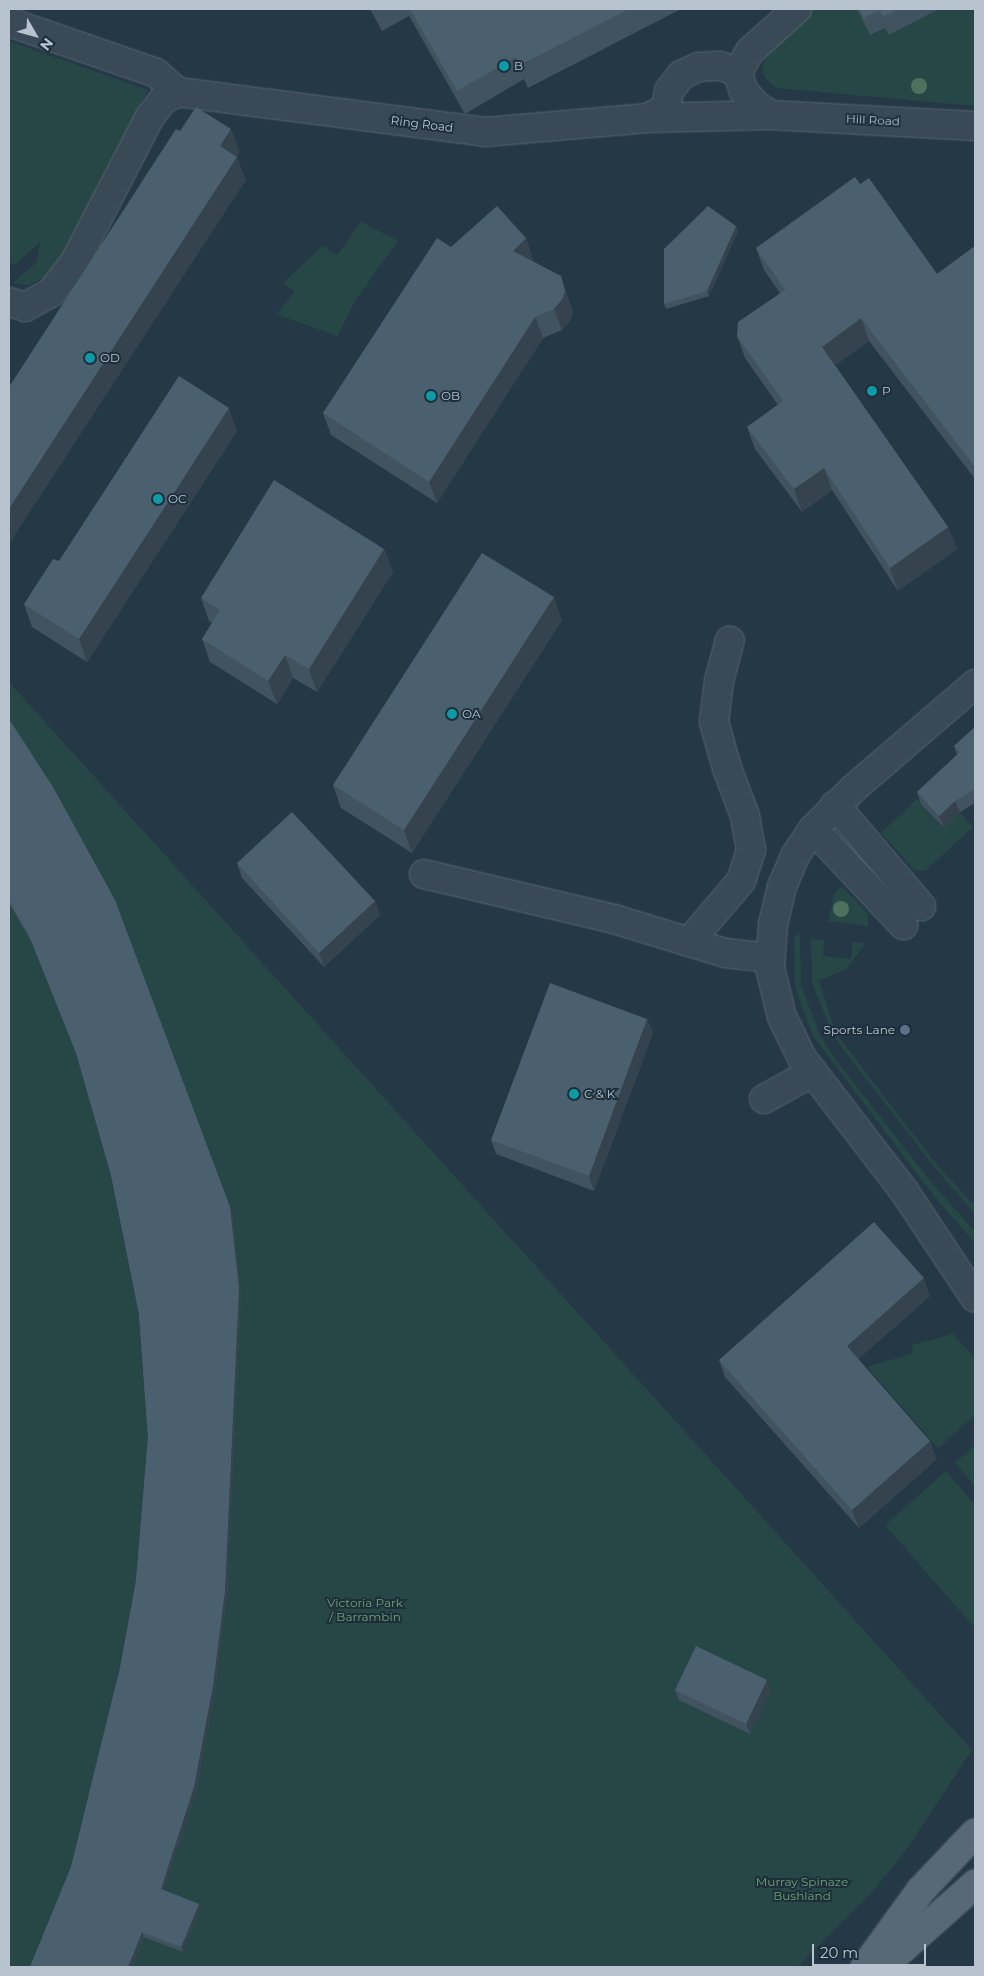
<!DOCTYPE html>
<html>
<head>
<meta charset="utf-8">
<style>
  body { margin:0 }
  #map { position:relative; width:984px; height:1976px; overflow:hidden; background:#253846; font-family:Montserrat,sans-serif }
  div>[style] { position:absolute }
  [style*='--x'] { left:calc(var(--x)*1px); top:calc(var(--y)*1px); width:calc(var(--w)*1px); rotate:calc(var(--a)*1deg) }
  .green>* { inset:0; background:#274746 }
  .roads { filter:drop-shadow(0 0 1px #586773) drop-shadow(0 0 1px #586773) }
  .minor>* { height:28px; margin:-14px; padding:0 14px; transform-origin:14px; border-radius:14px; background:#3a4956 }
  .major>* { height:28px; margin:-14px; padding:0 14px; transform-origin:14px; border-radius:14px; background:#586976 }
  .trees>* { width:16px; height:16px; margin:-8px; border-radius:50%; background:#4c725d }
  .wall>* { inset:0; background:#40535f }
  .shaded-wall>* { inset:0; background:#34434e }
  .building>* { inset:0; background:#4b606f }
  .dots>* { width:14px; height:14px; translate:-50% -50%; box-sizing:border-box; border:2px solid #1e2f3b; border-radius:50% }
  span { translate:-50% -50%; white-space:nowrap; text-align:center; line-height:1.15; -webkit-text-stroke:4px #1e2f3b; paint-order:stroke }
  .poi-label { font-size:12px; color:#b7c4cf }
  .left { translate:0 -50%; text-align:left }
  .right { translate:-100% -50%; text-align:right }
  .street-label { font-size:12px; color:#b7c4cf }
  .park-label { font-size:12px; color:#6ca270 }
  .frame { position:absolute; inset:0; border:10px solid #b7c4cf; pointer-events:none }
  .north { position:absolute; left:10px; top:10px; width:50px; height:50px; -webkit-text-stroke:4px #1e2f3b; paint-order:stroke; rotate:128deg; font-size:14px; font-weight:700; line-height:20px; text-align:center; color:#b7c4cf }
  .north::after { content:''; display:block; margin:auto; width:18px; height:22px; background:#b7c4cf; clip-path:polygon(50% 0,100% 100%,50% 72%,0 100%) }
  .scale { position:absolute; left:812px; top:1944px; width:114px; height:22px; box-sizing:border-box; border:2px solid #b7c4cf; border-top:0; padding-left:6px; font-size:15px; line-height:18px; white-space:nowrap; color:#b7c4cf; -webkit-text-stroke:4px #1e2f3b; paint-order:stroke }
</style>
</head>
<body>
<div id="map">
  <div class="green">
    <div style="clip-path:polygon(813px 9px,857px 9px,871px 35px,885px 28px,889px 35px,939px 9px,975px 9px,975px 106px,776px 88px,765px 78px,762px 66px,767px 53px,800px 25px)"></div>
    <div style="clip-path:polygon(9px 41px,148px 90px,59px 262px,46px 277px,28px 285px,13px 283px,37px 262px,40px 242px,14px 266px,9px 260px)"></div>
    <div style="clip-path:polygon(361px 222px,398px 241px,355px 301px,337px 336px,276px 314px,295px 292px,283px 283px,322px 246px,337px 255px)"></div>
    <div style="clip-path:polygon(9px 682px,972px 1750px,906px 1850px,876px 1888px,797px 1967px,9px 1967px)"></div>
    <div style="clip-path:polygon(917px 799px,943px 828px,960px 812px,973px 827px,925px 871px,915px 871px,881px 833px)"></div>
    <div style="clip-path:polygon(842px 887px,868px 913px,868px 926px,828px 921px,835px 892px)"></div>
    <div style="clip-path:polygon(800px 934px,801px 985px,819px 1033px,833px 1056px,927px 1177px,975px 1232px,975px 1243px,934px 1196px,813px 1036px,795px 987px,794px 937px)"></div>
    <div style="clip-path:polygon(811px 939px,824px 940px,823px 956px,851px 959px,853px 942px,865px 943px,847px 969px,819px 980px,831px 1020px,840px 1039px,933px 1160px,975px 1206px,975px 1214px,936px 1169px,843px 1049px,830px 1028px,812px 982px)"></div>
    <div style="clip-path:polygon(953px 1334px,975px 1358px,975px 1415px,938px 1448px,867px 1367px,914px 1353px,912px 1345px)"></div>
    <div style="clip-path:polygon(975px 1445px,975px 1486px,955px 1463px)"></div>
    <div style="clip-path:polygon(946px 1471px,975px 1505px,975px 1628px,885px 1525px)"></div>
  </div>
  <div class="roads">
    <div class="minor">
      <div style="--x:9;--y:22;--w:156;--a:19.1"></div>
      <div style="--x:156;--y:73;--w:29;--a:41"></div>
      <div style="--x:178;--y:92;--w:310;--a:7.4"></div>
      <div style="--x:485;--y:132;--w:164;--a:-4.9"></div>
      <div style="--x:648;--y:118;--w:21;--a:-29"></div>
      <div style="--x:666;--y:108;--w:17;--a:-80"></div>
      <div style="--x:669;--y:91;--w:20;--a:-53"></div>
      <div style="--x:681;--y:75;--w:19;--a:-25"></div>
      <div style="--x:698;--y:67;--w:22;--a:-3"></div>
      <div style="--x:720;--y:66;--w:19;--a:18"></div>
      <div style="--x:738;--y:72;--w:19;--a:74"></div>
      <div style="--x:743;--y:90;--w:18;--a:49"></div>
      <div style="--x:755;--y:104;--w:19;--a:36"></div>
      <div style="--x:770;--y:115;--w:205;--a:3.1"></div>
      <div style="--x:738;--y:72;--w:24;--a:-60"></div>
      <div style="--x:750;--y:51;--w:63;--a:-41.8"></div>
      <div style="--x:648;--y:118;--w:122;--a:-1.4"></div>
      <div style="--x:9;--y:302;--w:17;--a:17"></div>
      <div style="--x:25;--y:307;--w:31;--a:-29"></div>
      <div style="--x:52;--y:292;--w:38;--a:-53"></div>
      <div style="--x:75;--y:262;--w:163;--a:-62.7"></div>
      <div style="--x:150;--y:117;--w:21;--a:-53"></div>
      <div style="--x:163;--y:100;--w:17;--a:-28"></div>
      <div style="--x:975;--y:684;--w:161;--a:139.3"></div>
      <div style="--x:853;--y:789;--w:57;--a:135"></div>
      <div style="--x:813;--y:829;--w:32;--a:124"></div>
      <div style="--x:795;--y:856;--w:33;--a:113"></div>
      <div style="--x:782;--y:886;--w:39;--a:103"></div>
      <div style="--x:773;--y:924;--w:44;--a:93.9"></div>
      <div style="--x:770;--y:968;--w:50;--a:76.2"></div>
      <div style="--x:782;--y:1017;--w:46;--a:64"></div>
      <div style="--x:802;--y:1058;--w:168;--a:52.5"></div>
      <div style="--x:904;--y:1191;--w:128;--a:56.4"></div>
      <div style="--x:835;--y:805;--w:133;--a:49.6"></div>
      <div style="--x:813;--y:829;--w:132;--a:46.8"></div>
      <div style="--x:424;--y:874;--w:195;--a:13.3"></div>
      <div style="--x:614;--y:919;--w:116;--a:17"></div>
      <div style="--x:725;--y:953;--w:45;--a:6.3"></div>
      <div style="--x:689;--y:942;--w:80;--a:-49.6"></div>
      <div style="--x:741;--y:881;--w:33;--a:-72"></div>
      <div style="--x:751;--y:850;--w:35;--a:-100"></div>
      <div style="--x:745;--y:816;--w:51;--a:-110.6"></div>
      <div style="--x:727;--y:768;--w:48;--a:-105.8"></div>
      <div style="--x:714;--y:722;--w:41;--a:-83"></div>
      <div style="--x:719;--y:681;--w:42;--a:-75"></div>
      <div style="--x:764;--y:1099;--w:56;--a:-28.9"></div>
    </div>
    <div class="major">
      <div style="--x:865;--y:1967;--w:94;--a:-54.1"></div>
      <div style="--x:920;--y:1891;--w:80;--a:-46.5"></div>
      <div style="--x:882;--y:1967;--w:125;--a:-41.7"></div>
    </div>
  </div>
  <div class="trees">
    <div style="left:919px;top:86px"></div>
    <div style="left:841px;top:909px"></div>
  </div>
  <div class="wall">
    <div style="clip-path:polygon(370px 9px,681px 9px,528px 88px,524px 79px,465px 114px,409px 16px,382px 31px)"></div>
    <div style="clip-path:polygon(857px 9px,939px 9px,889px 35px,885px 28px,870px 35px)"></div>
    <div style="clip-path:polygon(860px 184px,937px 274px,975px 246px,975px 479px,869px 341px,835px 365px,948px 527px,957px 549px,898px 591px,832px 490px,802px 512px,755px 449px,747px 427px,778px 405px,745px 358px,737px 336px,780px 293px,764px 270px,756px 248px)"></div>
    <div style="clip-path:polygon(736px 226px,738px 231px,709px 296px,666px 309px,664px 304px)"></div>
    <div style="clip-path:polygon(526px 238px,533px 260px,532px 261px,568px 297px,573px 312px,571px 319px,562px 330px,543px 338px,437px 503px,331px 435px,323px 413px,451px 247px)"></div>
    <div style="clip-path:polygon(237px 431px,87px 662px,32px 627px,24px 604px,59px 561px)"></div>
    <div style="clip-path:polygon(384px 549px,393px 572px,317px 692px,293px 678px,277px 704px,210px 662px,202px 639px,212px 623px,209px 621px,201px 598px)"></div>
    <div style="clip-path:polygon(562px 620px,412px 853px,341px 808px,333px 785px)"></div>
    <div style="clip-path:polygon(9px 719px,232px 1212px,241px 1293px,227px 1596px,215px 1691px,196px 1793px,164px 1890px,200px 1909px,183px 1952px,144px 1937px,132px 1967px,30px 1967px,71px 1867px,120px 1668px,136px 1581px,148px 1437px,139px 1314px,111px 1175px,77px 1055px,31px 941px,9px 903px)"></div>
    <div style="clip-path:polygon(975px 727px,975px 803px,960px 812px,944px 828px,921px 804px,917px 792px,957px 755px,954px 746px)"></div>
    <div style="clip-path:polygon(237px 863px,375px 901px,380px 915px,324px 967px,242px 878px)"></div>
    <div style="clip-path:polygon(647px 1019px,653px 1033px,594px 1191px,496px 1154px,491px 1140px)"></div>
    <div style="clip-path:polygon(930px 1296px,858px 1359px,937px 1459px,859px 1528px,725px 1377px,719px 1360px)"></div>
    <div style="clip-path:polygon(675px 1690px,771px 1690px,750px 1734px,679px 1700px)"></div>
  </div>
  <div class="shaded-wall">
    <div style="clip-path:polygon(231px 129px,240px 152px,228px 168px,220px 146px)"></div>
    <div style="clip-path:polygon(237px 157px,246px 180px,9px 544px,9px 509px)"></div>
    <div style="clip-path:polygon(736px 226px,738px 231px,709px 296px,707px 291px)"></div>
    <div style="clip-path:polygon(526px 238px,533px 260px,521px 272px,513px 251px)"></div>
    <div style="clip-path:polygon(561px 276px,573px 312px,571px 319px,562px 330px,554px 309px)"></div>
    <div style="clip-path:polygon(535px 317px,543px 338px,437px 503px,429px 482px)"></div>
    <div style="clip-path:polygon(861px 318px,869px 341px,830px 369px,822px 347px)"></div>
    <div style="clip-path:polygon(229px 408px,237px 431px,87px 662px,79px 639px)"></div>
    <div style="clip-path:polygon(824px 468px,832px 490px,802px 512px,794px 489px)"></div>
    <div style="clip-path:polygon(948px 527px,957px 549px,898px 591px,890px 568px)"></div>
    <div style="clip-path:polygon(384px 549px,393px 572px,317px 692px,309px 669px)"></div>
    <div style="clip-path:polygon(554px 597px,562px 620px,412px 853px,404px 830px)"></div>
    <div style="clip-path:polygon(285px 655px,293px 678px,277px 704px,268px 681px)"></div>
    <div style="clip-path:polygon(955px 801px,960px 812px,944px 828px,939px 816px)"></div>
    <div style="clip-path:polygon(375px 901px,380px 915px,324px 967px,319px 953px)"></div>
    <div style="clip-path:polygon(647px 1019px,653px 1033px,594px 1191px,589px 1176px)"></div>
    <div style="clip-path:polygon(230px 1207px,232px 1212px,241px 1293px,227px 1596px,215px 1691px,196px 1793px,163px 1894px,161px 1889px)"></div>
    <div style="clip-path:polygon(924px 1278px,930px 1296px,853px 1364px,847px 1346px)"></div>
    <div style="clip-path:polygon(930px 1441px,937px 1459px,859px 1528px,852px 1510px)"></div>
    <div style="clip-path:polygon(767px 1680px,771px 1690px,750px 1734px,746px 1724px)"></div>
    <div style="clip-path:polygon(199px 1904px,200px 1909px,183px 1952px,181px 1947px)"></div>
    <div style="clip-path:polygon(142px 1932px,144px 1937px,132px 1967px,128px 1967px)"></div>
  </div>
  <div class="building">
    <div style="clip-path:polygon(410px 9px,629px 9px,520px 65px,516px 57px,457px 91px)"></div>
    <div style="clip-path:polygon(859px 9px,899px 9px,883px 17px,879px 10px,864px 18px)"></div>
    <div style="clip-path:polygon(196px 107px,231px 129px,220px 146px,237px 157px,9px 509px,9px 387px,176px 129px,180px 131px)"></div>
    <div style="clip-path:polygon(855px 177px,860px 184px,869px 178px,937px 274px,975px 246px,975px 467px,861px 318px,822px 347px,948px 527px,890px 568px,824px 468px,794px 489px,747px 427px,783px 401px,737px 336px,738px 322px,785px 290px,756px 248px)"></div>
    <div style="clip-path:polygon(497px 206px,526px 238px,513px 251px,561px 276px,565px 291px,563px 298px,554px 309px,535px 317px,429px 482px,323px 413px,437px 238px,451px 247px)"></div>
    <div style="clip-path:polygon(708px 206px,736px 226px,707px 291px,664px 304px,664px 249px)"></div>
    <div style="clip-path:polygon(179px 376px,229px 408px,79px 639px,24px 604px,53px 559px,59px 561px)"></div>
    <div style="clip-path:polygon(274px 480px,384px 549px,309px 669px,285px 655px,268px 681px,202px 639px,220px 610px,201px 598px)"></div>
    <div style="clip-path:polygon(482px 553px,554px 597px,404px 830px,333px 785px)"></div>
    <div style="clip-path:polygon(9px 719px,53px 787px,115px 900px,230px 1207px,239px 1288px,225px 1591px,213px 1686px,194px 1787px,161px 1889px,199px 1904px,181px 1947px,142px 1932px,128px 1967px,30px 1967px,71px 1867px,120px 1668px,136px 1581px,148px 1437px,139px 1314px,111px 1175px,76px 1053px,29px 935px,9px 901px)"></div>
    <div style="clip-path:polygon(975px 727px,975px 789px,955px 801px,939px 816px,917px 792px,960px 752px,954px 746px)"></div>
    <div style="clip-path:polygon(292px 812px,375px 901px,319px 953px,237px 863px)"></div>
    <div style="clip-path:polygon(550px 983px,647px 1019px,589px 1176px,491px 1140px)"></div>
    <div style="clip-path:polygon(874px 1222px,924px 1278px,847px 1346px,930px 1441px,852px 1510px,719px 1360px)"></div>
    <div style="clip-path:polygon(696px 1646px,767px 1680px,746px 1724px,675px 1690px)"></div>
  </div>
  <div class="dots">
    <div style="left:504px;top:66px;background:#0f9aa8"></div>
    <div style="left:90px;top:358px;background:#0f9aa8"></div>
    <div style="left:872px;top:391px;background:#0f9aa8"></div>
    <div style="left:431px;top:396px;background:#0f9aa8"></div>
    <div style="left:158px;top:499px;background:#0f9aa8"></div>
    <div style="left:452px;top:714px;background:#0f9aa8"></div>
    <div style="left:905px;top:1030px;background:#5c6f8a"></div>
    <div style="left:574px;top:1094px;background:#0f9aa8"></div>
  </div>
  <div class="poi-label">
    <span class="left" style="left:514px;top:66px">B</span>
    <span class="left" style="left:100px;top:358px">OD</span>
    <span class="left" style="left:882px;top:391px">P</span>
    <span class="left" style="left:441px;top:396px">OB</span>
    <span class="left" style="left:168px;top:499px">OC</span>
    <span class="left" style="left:462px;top:714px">OA</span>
    <span class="right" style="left:895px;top:1030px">Sports Lane</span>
    <span class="left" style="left:584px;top:1094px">C &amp; K</span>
  </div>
  <div class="street-label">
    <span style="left:873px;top:120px;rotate:3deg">Hill Road</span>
    <span style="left:422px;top:124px;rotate:7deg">Ring Road</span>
  </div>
  <div class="park-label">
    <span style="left:365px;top:1610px">Victoria Park<br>/ Barrambin</span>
    <span style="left:802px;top:1889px">Murray Spinaze<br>Bushland</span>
  </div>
  <div class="frame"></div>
  <div class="north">N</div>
  <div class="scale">20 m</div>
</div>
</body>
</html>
